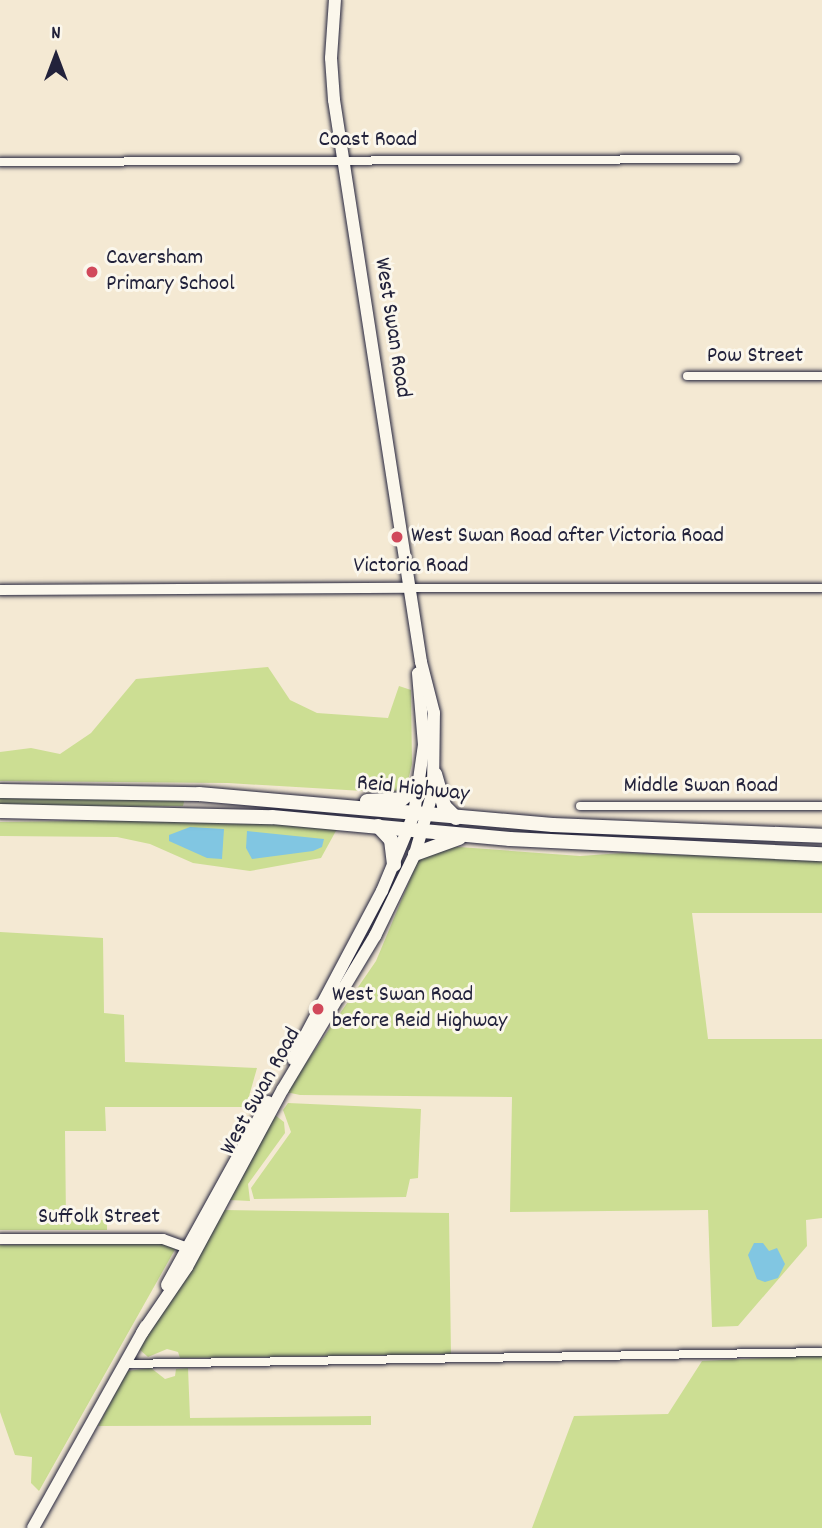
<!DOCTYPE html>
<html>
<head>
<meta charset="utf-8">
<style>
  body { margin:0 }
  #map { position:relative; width:822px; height:1528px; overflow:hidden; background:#f4e9d3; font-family:Dekko,sans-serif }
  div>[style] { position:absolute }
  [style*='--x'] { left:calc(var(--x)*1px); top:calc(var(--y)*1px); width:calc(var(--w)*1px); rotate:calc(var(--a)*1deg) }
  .green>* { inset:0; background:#ccde93 }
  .water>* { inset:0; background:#81c6e2 }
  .roads { filter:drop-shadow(0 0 2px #22223b) drop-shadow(0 0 2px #22223b) }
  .street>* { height:8px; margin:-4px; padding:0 4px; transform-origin:4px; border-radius:4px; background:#fbf7ec }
  .secondary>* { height:10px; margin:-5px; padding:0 5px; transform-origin:5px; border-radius:5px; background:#fbf7ec }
  .primary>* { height:12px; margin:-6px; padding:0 6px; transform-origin:6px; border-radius:6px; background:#fbf7ec }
  .highway>* { height:14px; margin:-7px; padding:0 7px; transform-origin:7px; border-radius:7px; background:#fbf7ec }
  .dots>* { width:19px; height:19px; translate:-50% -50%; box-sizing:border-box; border:4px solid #fbf7ec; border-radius:50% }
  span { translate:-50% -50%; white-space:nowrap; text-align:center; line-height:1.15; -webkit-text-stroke:6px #fbf7ec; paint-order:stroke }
  .street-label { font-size:23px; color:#22223b }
  .poi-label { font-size:23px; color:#22223b }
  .left { translate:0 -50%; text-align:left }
  .north { position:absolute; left:21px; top:21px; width:70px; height:70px; -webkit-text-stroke:5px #fbf7ec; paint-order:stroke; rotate:0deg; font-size:19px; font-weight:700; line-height:28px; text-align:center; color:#22223b }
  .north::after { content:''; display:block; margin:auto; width:24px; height:32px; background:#22223b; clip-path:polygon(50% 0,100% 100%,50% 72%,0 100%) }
</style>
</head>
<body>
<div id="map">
  <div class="green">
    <div style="clip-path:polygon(268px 667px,290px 700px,317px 713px,388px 718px,399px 686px,411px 690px,412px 764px,408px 781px,397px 791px,380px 792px,228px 783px,0 781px,0 752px,31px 748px,60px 754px,91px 733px,136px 679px)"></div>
    <div style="clip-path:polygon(0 796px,183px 800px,184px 802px,183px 806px,0 808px)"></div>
    <div style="clip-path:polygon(147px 820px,261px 822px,337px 829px,321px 858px,250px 871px,193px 863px,150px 844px,117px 837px,0 836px,0 822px)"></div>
    <div style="clip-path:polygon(446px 846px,580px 856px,622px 853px,822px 859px,822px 913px,692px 913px,708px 1039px,822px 1039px,822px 1218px,806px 1220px,807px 1246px,738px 1326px,712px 1327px,708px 1210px,510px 1212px,512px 1097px,300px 1095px,286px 1092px,376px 961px,419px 858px)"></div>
    <div style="clip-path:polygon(0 932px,103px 938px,104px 1013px,124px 1015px,125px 1062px,257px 1068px,246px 1107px,105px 1107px,106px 1131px,65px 1131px,66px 1220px,107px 1220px,107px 1230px,0 1230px)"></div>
    <div style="clip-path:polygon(288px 1103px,421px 1109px,418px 1178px,410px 1179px,406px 1197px,254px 1199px,251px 1188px,291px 1132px,283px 1110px)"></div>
    <div style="clip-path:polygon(275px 1115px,284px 1122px,285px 1133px,248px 1184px,250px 1201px,230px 1200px)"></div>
    <div style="clip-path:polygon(224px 1210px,449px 1213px,451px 1354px,180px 1358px,178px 1352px,167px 1349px,148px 1357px,139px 1349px)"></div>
    <div style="clip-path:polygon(153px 1242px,177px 1246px,39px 1491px,31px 1483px,32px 1457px,15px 1455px,0 1412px,0 1245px)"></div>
    <div style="clip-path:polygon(822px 1355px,822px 1528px,532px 1528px,574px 1416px,668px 1414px,702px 1361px)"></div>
    <div style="clip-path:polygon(151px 1368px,165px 1379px,175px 1376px,176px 1369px,188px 1368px,190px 1418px,371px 1416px,371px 1425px,98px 1426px,127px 1371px)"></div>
  </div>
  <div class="water">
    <div style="clip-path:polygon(190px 827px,224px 829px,222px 859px,207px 858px,169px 841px,169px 835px)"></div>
    <div style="clip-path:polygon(247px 831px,324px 839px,322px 847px,313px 851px,252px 859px,246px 848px)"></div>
    <div style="clip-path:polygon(754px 1243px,763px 1243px,769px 1251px,777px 1248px,785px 1264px,778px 1278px,765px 1282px,757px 1279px,748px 1255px)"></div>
  </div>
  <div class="roads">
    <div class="street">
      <div style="--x:0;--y:162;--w:736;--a:-0.23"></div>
      <div style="--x:687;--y:376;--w:135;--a:0"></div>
      <div style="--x:410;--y:588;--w:412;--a:0"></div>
      <div style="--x:580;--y:806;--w:242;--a:0"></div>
      <div style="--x:124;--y:1364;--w:698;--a:-0.98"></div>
    </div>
    <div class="secondary">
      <div style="--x:0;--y:590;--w:410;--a:-0.3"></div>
      <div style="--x:0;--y:1239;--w:163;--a:0"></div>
      <div style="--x:163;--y:1239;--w:33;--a:20"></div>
    </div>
    <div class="primary">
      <div style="--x:293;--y:1059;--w:190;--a:-62.1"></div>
      <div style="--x:382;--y:891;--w:83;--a:-67.4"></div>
      <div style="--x:414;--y:814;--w:70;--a:-81.8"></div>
      <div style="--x:424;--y:745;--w:72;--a:-94.8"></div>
      <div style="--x:167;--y:1285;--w:209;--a:-61.1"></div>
      <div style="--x:142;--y:1333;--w:80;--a:-55.7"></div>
      <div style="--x:187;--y:1267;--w:202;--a:-61.7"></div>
      <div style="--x:283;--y:1089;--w:179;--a:-59"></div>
      <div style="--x:375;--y:936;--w:91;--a:-64"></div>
      <div style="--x:415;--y:854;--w:66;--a:-74.1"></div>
      <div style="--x:433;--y:791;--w:78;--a:-89.3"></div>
      <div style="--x:434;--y:713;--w:53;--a:-104.3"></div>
      <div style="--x:421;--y:662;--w:569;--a:-98.8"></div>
      <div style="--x:334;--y:100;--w:42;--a:-94.1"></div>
      <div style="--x:331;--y:58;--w:58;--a:-86.1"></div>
      <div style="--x:33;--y:1528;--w:231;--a:-60.8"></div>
    </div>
    <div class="highway">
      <div style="--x:435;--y:774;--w:33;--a:74"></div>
      <div style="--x:444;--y:806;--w:17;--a:45"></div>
      <div style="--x:0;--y:791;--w:199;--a:0.9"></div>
      <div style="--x:199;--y:794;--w:355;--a:5"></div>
      <div style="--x:553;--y:825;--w:269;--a:2.3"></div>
      <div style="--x:367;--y:801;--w:35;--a:-3"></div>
      <div style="--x:402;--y:799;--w:23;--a:-38"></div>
      <div style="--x:0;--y:811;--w:272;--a:1.3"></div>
      <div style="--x:272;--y:817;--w:239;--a:5.3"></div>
      <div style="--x:510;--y:839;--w:312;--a:2.8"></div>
      <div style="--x:378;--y:826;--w:19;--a:47"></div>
      <div style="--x:391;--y:840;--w:25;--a:83"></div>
      <div style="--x:415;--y:854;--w:47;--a:-20"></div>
    </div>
  </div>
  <div class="dots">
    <div style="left:92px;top:272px;background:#d1495b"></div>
    <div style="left:397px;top:537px;background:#d1495b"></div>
    <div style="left:318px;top:1009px;background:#d1495b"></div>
  </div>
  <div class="street-label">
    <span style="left:368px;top:141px">Coast Road</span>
    <span style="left:391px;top:328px;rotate:81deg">West Swan Road</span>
    <span style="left:755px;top:357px">Pow Street</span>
    <span style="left:411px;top:567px">Victoria Road</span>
    <span style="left:701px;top:787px">Middle Swan Road</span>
    <span style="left:413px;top:790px;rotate:6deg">Reid Highway</span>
    <span style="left:262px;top:1092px;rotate:-61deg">West Swan Road</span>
    <span style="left:99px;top:1218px">Suffolk Street</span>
  </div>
  <div class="poi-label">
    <span class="left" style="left:106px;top:272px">Caversham<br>Primary School</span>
    <span class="left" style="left:411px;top:537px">West Swan Road after Victoria Road</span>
    <span class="left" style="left:332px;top:1009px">West Swan Road<br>before Reid Highway</span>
  </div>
  <div class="north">N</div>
</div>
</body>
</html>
